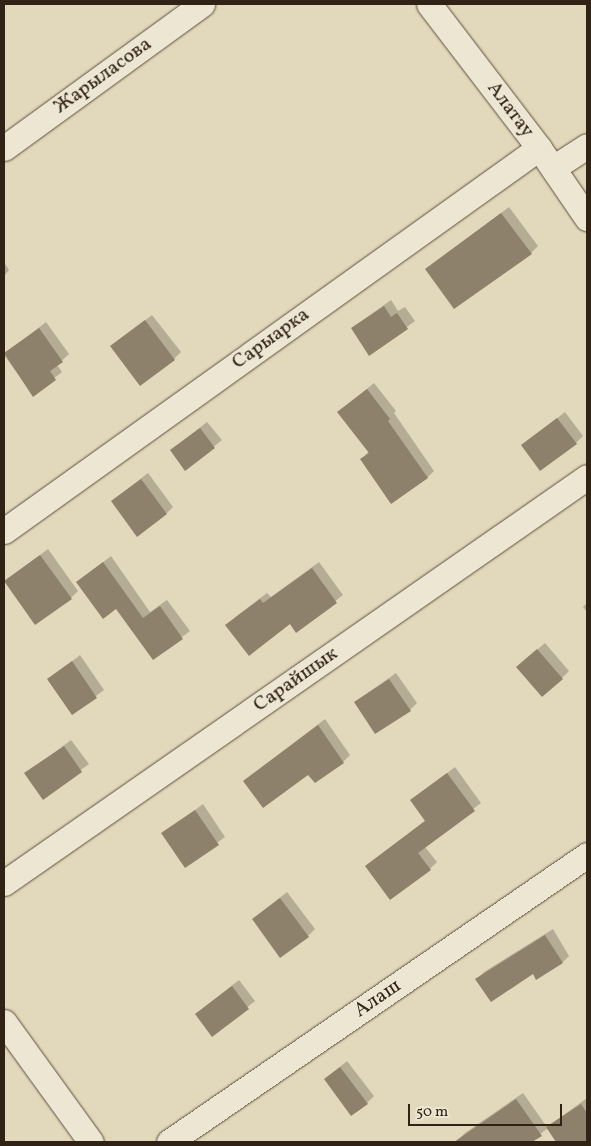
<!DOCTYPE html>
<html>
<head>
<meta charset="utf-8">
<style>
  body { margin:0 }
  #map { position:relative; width:591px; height:1146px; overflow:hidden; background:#e2d8bb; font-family:Vollkorn,serif }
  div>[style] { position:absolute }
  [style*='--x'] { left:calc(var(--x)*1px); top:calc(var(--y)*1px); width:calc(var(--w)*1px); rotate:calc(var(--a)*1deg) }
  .shadow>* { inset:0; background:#0003 }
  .building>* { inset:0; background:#8d816b }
  .roads { filter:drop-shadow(0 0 1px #5c503e) drop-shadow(0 0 1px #5c503e) }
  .street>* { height:25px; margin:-12.5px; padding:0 12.5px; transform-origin:12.5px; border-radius:12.5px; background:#ece6d3 }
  span { translate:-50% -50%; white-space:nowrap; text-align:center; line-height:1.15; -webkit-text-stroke:5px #ece6d3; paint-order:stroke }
  .street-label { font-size:20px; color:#302215 }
  .frame { position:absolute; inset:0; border:5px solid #302215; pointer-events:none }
  .scale { position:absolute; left:408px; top:1104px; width:154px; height:22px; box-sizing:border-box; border:2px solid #302215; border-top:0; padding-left:6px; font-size:15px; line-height:18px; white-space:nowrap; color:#302215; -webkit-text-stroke:4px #ece6d3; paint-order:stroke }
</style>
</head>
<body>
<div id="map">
  <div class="shadow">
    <div style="clip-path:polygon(509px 207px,538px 246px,531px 253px,427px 269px)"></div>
    <div style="clip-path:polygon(4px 262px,9px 270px,4px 276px)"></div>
    <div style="clip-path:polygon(391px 300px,398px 311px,405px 307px,415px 321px,370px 354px,352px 328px)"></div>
    <div style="clip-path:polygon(152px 315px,181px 352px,174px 359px,119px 340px)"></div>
    <div style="clip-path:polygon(46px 322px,69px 354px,57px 365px,62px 372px,33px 395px,4px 355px)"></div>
    <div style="clip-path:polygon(374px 383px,396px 411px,394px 413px,434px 471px,427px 478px,362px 459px,369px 451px,339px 412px)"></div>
    <div style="clip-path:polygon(565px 412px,583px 436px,576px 443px,523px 445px)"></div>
    <div style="clip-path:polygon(207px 422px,222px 440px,186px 469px,171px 450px)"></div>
    <div style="clip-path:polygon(148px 473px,173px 507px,167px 513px,112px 501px)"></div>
    <div style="clip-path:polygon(48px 549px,78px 591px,71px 598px,5px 581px)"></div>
    <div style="clip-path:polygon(111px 556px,150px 612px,167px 600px,190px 631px,153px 659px,117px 607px,78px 582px)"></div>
    <div style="clip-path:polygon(319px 562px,343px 595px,297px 631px,290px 623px,234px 618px,267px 593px,271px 597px)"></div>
    <div style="clip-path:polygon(587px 603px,587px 612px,583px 607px)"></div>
    <div style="clip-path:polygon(545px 643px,569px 671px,562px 678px,525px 660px)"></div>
    <div style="clip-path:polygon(80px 655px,104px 690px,72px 714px,49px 679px)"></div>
    <div style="clip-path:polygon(396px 673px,417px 703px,410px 710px,355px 702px)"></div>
    <div style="clip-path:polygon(325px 719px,350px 755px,343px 762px,315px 782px,309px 773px,244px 781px)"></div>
    <div style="clip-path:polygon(71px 740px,89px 764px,43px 798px,26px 774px)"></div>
    <div style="clip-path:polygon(455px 767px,481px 803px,425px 847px,437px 862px,430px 869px,366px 866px,426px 820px,411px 800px)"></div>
    <div style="clip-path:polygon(203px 804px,225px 837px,185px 866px,163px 834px)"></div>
    <div style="clip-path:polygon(287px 892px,315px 929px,308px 936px,253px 919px)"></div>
    <div style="clip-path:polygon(553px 929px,569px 956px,563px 962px,477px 979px,484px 972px)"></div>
    <div style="clip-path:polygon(239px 980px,255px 1001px,212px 1035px,203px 1008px)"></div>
    <div style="clip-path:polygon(347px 1061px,374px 1096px,367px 1103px,325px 1079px)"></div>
    <div style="clip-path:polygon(523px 1093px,547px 1127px,587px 1098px,587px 1142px,557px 1142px,548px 1128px,530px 1142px,460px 1142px,458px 1140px,465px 1133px)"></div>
  </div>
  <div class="building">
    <div style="clip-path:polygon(501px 213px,532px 254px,454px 309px,425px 269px)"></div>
    <div style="clip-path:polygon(384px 306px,391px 317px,397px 313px,408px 329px,369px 356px,351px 328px)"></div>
    <div style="clip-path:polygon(145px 320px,175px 360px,140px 386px,110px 346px)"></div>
    <div style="clip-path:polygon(39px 328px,63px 362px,50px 371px,56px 380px,33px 397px,4px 353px)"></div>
    <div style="clip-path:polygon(367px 389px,390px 419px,388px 421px,428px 478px,391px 504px,360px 459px,369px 453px,337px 412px)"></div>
    <div style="clip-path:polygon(557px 418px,577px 444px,540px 471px,521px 445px)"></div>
    <div style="clip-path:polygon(200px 428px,215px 448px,185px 471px,170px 450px)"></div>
    <div style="clip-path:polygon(141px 479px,167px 514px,137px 537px,111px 501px)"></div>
    <div style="clip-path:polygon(40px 555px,72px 599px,35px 625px,4px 581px)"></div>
    <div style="clip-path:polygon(103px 562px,143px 618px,160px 606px,183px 639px,153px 660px,116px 609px,103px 619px,76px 582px)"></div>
    <div style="clip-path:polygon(312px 568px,337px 603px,296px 633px,290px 624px,249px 656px,225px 625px,260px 599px,263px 603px)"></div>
    <div style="clip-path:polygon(537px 649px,563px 679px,542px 697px,516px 667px)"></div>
    <div style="clip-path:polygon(72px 661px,97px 698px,72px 715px,47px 679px)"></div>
    <div style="clip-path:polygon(389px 679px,411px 711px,375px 734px,354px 702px)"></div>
    <div style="clip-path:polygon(318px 725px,344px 763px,315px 783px,308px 775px,263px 808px,243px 781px)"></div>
    <div style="clip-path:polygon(64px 746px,82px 772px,43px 800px,24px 773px)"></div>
    <div style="clip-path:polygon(447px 773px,475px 811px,418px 853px,431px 870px,390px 900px,365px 866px,425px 821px,410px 800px)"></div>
    <div style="clip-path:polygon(195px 810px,219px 845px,185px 868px,161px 833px)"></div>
    <div style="clip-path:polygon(280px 898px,309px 937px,280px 958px,252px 919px)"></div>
    <div style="clip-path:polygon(545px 935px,563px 963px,536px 980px,533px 974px,491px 1002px,475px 979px)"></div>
    <div style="clip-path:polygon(232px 986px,249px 1009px,212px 1037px,195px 1014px)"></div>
    <div style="clip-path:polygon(340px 1067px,368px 1104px,351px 1116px,324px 1079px)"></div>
    <div style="clip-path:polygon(516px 1099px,542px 1136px,532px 1142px,454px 1142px)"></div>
    <div style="clip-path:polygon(581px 1104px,587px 1113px,587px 1142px,556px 1142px,546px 1127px)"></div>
  </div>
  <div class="roads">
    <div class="street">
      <div style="--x:429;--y:4;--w:181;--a:52.6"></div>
      <div style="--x:539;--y:148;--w:85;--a:55.6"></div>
      <div style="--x:4;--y:148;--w:245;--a:-36"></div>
      <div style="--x:553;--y:168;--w:40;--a:-32.9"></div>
      <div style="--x:4;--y:531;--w:658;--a:-35.6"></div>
      <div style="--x:4;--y:883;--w:710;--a:-34.85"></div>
      <div style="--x:4;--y:1022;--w:148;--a:54.1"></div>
      <div style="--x:169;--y:1142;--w:507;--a:-34.47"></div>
    </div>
  </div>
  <div class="street-label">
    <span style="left:103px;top:76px;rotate:-36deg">Жарыласова</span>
    <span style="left:510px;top:110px;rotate:53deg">Алатау</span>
    <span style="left:271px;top:339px;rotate:-36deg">Сарыарка</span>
    <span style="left:296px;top:680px;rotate:-35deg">Сарайшык</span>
    <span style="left:378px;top:999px;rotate:-34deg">Алаш</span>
  </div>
  <div class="frame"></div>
  <div class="scale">50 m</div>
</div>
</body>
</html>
